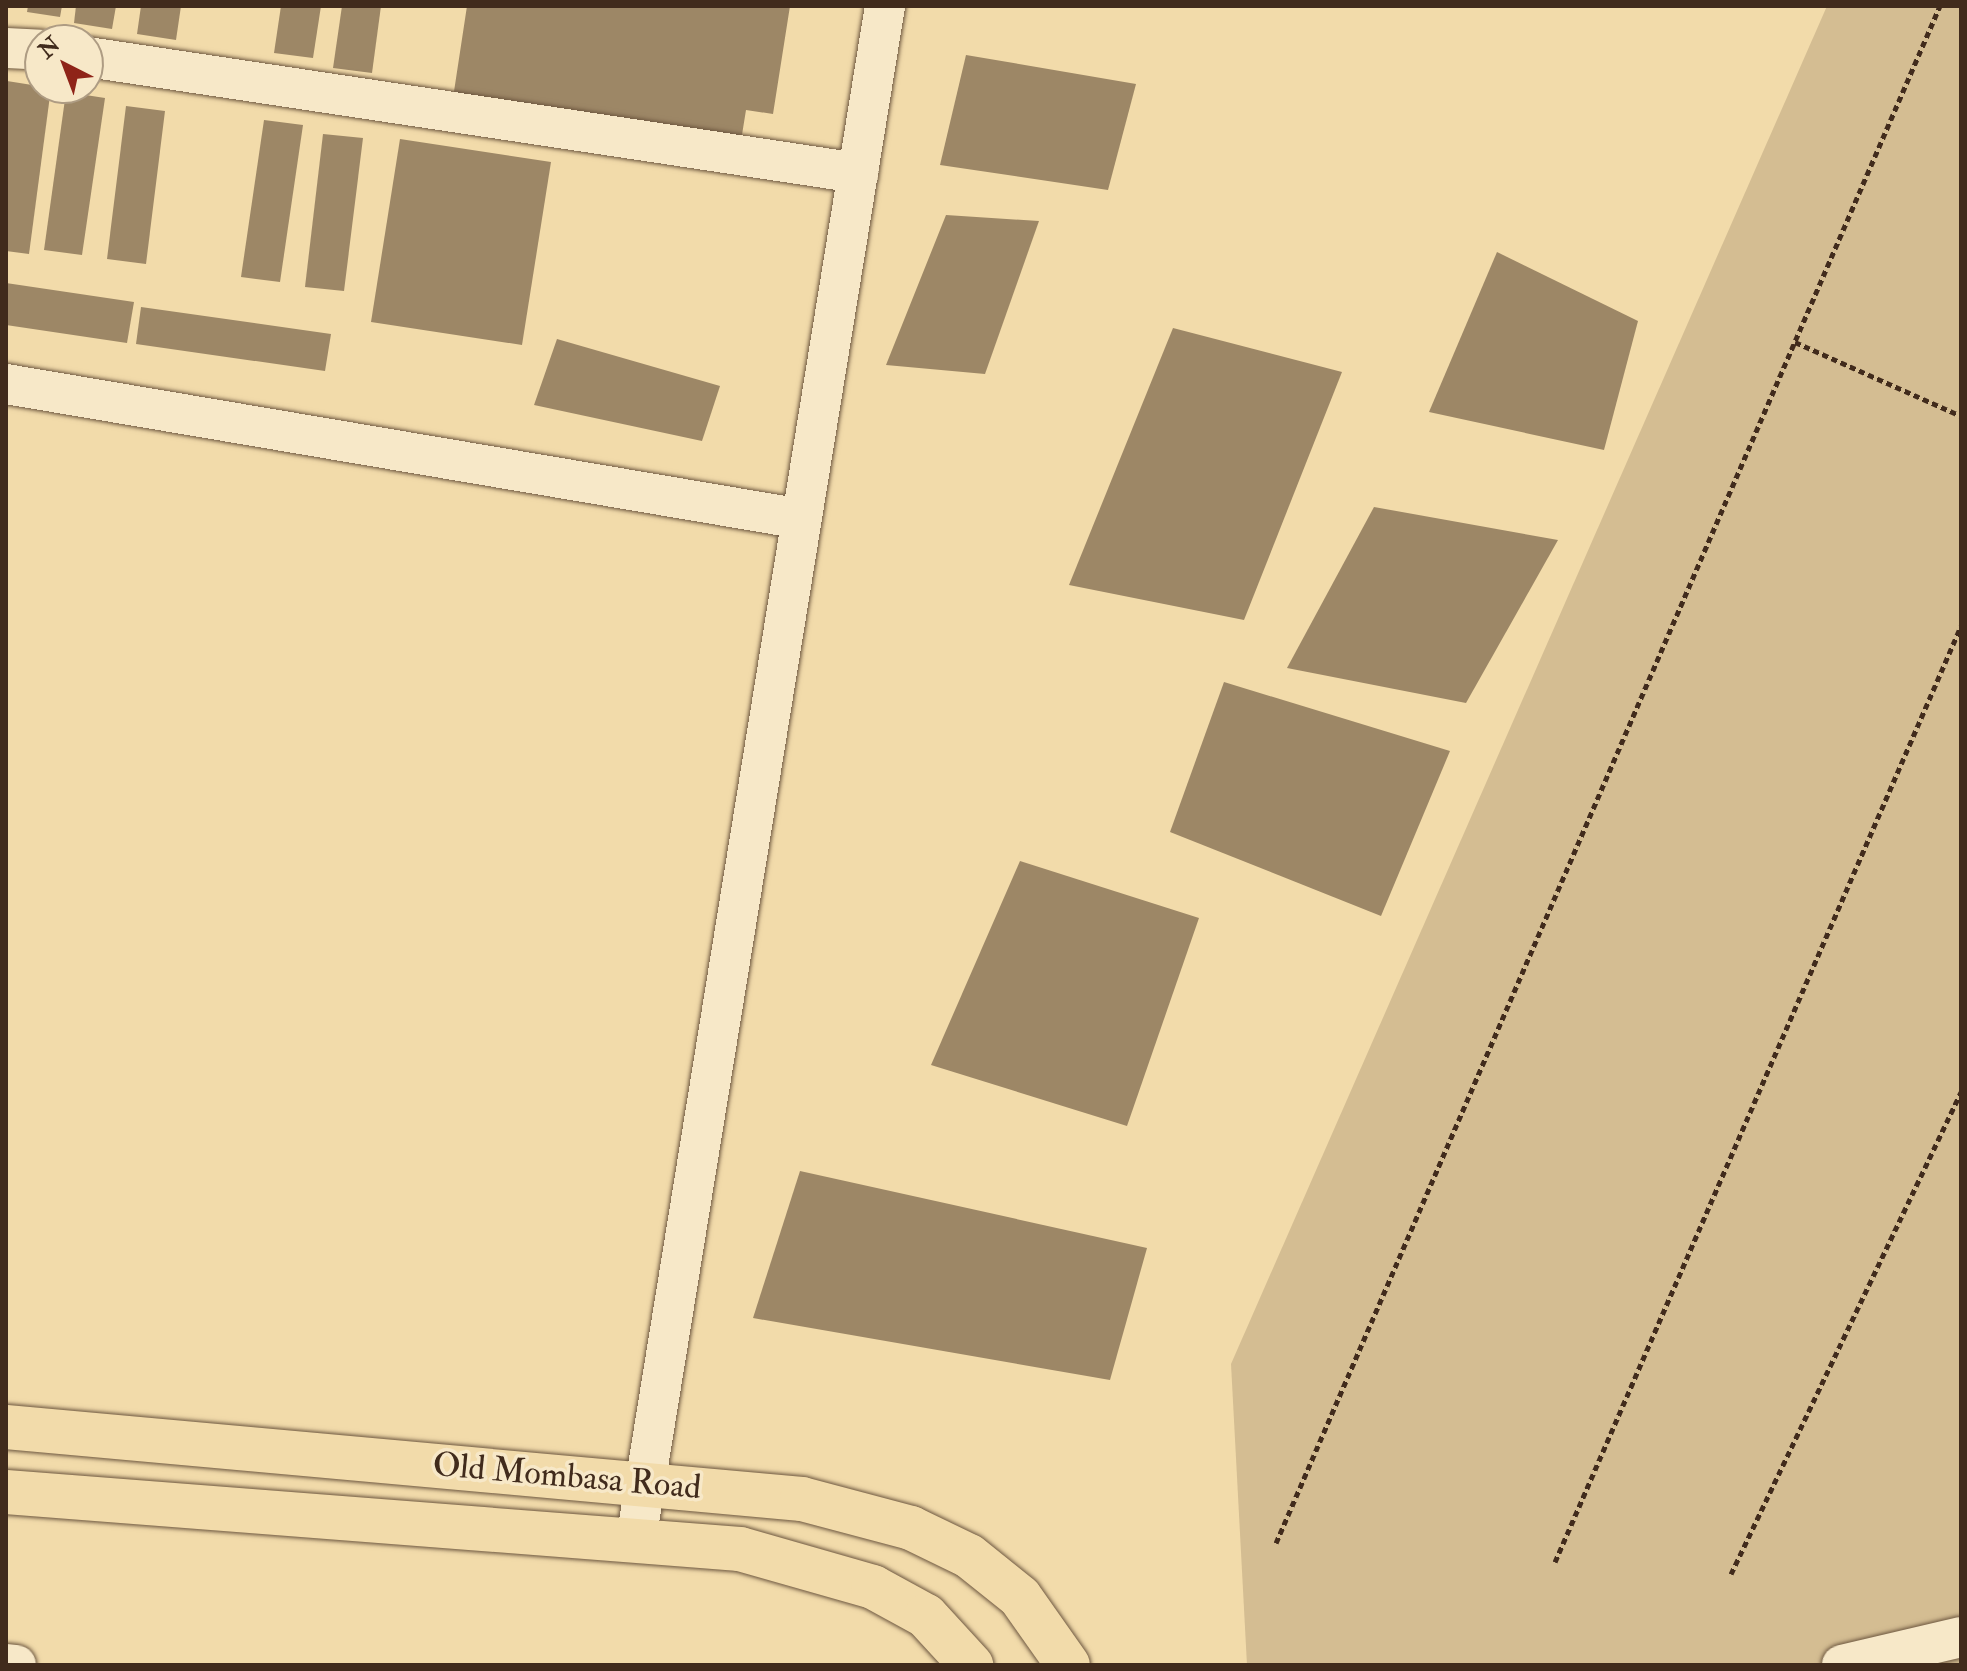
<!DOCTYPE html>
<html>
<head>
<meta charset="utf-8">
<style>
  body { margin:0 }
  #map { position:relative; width:1967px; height:1671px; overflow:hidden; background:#f2dbaa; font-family:"IM FELL Double Pica",serif }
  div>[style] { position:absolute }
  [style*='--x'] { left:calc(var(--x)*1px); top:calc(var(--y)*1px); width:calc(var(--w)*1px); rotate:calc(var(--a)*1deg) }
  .green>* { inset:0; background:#d4bd92 }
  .building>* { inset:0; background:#9d8766 }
  .path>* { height:5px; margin-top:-2.5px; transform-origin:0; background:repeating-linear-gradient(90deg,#412b1c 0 6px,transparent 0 10px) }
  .roads { filter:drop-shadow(0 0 2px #6d5740) drop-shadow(0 0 2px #6d5740) }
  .minor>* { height:40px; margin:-20px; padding:0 20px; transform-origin:20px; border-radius:20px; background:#f7e8c8 }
  .major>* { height:44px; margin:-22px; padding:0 22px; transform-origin:22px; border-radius:22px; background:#f2dbaa }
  span { translate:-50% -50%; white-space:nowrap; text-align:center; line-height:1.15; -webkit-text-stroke:7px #f7e8c8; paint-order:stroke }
  .street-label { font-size:34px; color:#412b1c }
  .frame { position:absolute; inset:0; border:8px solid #412b1c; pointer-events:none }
  .north { position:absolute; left:24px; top:24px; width:80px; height:80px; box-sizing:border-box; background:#f7e8c8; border:2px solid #ae9c83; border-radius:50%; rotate:318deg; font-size:22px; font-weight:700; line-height:32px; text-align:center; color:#412b1c }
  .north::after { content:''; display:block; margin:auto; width:28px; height:36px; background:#8f2418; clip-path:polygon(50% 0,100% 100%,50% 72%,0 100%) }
</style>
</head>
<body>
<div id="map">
  <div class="green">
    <div style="clip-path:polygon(1827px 6px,1961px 6px,1961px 1665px,1247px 1665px,1231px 1364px)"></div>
  </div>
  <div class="building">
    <div style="clip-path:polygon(28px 6px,62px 6px,60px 17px,27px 12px)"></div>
    <div style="clip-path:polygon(76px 6px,116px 6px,112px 29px,74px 23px)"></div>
    <div style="clip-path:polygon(141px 6px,181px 6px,176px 40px,137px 34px)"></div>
    <div style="clip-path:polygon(281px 6px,321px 6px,313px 58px,274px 53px)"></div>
    <div style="clip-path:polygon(342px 6px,381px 6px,372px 73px,333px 68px)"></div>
    <div style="clip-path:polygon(467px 6px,790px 6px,773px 114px,746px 110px,741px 141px,453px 98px)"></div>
    <div style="clip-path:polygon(966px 55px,1136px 84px,1108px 190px,940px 165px)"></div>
    <div style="clip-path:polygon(7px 81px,51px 88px,29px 254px,6px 251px)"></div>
    <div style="clip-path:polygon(66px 92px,105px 98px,82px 255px,44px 250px)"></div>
    <div style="clip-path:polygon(126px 106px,165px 111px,146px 264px,107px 259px)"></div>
    <div style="clip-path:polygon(264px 120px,303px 125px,280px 282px,241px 277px)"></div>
    <div style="clip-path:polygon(323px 134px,363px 138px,344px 291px,305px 287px)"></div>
    <div style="clip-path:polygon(400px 139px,551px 162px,522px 345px,371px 322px)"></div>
    <div style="clip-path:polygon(946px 215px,1039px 221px,985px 374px,886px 365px)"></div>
    <div style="clip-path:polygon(1497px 252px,1638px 321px,1604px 450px,1429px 412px)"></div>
    <div style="clip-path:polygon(6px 283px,134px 302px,127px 343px,6px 325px)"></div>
    <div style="clip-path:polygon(141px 307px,331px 334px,325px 371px,136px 344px)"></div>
    <div style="clip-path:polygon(1173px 328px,1342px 372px,1244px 620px,1069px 585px)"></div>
    <div style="clip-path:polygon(557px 339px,720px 386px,702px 441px,534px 405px)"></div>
    <div style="clip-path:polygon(1374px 507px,1558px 540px,1466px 703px,1287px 668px)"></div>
    <div style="clip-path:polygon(1224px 682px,1450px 751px,1381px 916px,1170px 832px)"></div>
    <div style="clip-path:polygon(1020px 861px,1199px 918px,1127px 1126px,931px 1065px)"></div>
    <div style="clip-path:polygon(800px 1171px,1147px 1248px,1110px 1380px,753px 1318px)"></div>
  </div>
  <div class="path">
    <div style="--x:1795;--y:342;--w:182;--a:24"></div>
    <div style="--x:1276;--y:1543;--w:1674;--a:-66.64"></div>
    <div style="--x:1555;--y:1562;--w:1020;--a:-66.55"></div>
    <div style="--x:1731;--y:1574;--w:534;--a:-64.49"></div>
  </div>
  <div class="roads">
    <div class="minor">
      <div style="--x:6;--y:48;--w:34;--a:3"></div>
      <div style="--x:88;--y:57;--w:779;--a:8.57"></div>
      <div style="--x:6;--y:384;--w:807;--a:9.63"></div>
      <div style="--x:636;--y:1540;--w:1554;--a:-80.78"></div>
      <div style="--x:6;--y:1664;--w:10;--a:6"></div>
      <div style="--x:1842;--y:1665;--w:122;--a:-13.2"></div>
    </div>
    <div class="major">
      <div style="--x:6;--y:1427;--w:799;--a:5.17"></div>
      <div style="--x:802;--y:1499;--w:113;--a:14.9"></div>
      <div style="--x:911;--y:1528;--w:64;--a:25.8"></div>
      <div style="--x:969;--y:1556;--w:65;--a:38.8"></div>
      <div style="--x:1020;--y:1597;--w:83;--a:54.8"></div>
      <div style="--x:6;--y:1492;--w:736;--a:4.44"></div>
      <div style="--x:740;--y:1549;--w:138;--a:15.9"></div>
      <div style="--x:873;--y:1587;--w:60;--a:28.7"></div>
      <div style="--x:926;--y:1616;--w:67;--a:47.4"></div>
    </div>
  </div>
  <div class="street-label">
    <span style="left:567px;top:1476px;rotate:5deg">Old Mombasa Road</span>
  </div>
  <div class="frame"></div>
  <div class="north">N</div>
</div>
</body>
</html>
